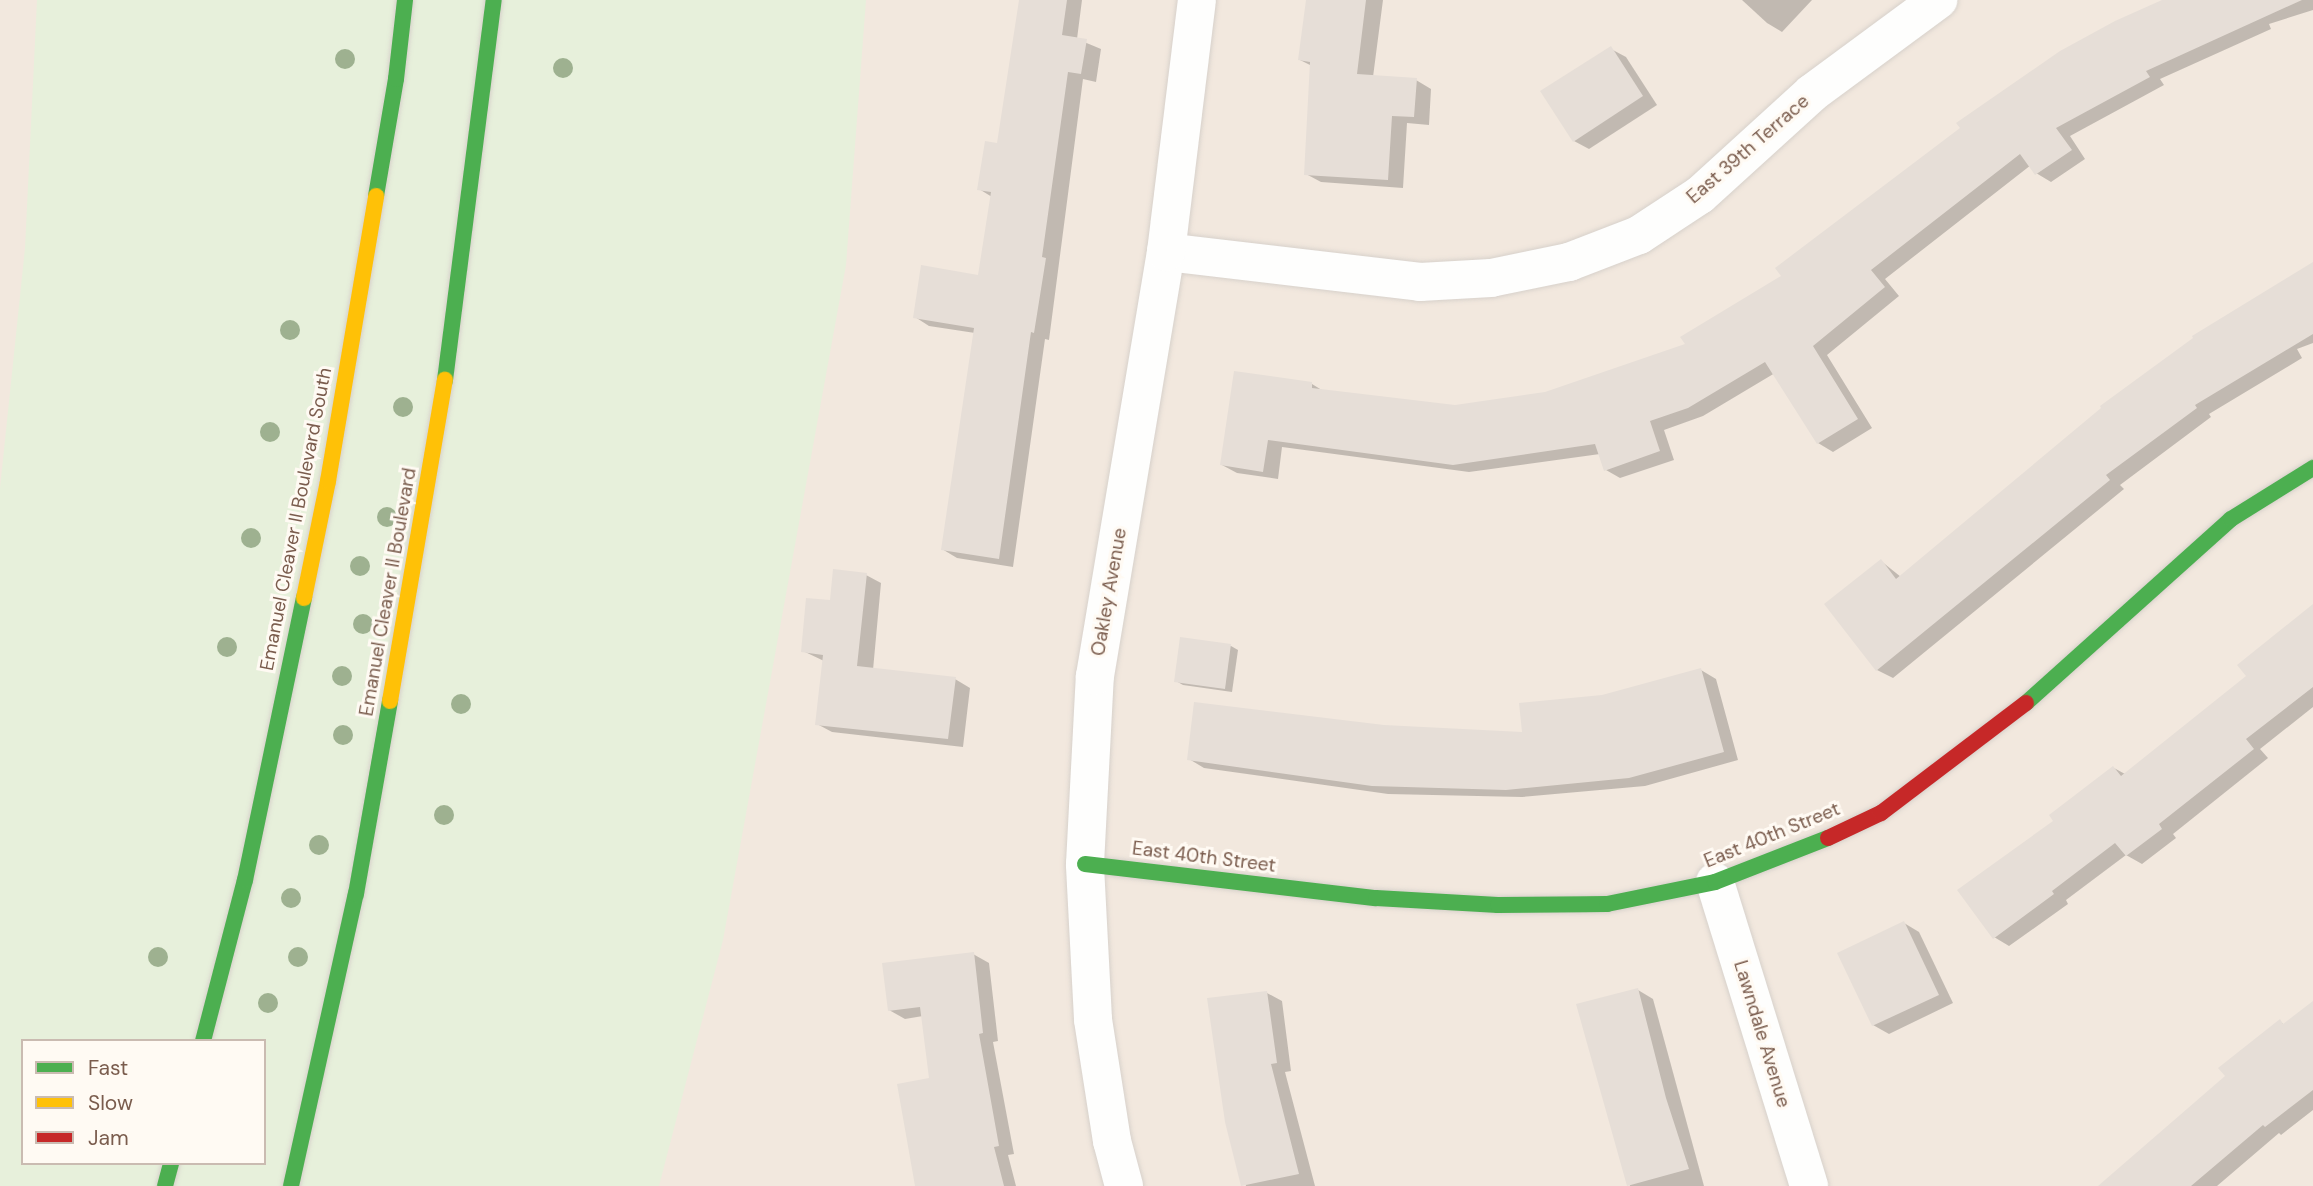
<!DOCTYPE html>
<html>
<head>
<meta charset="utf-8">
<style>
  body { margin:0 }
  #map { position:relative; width:2313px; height:1186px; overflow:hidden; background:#f9f5f0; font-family:"DM Sans",sans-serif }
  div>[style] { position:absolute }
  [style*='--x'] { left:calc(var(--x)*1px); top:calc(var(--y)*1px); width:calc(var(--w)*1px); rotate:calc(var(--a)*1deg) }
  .residential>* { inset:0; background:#f2e8de }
  .green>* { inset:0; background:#e7f0db }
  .shadow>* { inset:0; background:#0003 }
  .building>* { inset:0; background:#e6ded7 }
  .roads { filter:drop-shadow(0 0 2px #d7d1cb) drop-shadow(0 0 2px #d7d1cb) }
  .street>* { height:38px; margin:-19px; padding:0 19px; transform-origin:19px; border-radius:19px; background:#fefefd }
  .fast>* { height:16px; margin:-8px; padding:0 8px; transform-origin:8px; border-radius:8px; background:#4caf50 }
  .slow>* { height:16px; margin:-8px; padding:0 8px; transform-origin:8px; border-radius:8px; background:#ffc107 }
  .jam>* { height:16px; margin:-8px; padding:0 8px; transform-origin:8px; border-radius:8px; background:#c62828 }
  .trees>* { width:20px; height:20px; margin:-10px; border-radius:50%; background:#9eb190 }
  span { translate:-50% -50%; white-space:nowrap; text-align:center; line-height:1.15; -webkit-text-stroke:6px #fffaf3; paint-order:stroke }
  .street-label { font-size:19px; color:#7a5c4d }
  .legend { position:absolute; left:21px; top:1039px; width:245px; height:126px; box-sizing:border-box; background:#fffaf3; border:2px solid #cabbb1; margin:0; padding:9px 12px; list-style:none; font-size:21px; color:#7a5c4d }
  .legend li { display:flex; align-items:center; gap:14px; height:35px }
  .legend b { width:35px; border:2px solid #cabbb1 }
</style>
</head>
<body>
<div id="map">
  <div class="residential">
    <div style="clip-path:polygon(0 0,55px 0,0 655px)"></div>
    <div style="clip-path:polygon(828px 0,2313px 0,2313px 1186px,616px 1186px)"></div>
  </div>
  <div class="green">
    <div style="clip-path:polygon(evenodd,37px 0,866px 0,846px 265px,723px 940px,659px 1186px,0 1186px,0 488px,25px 248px,37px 0,23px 1041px,264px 1041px,264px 1163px,23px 1163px,23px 1041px)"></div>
  </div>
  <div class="shadow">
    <div style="clip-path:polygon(1021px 0,1082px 0,1077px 39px,1101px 49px,1096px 82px,1083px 79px,1049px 340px,1045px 339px,1013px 567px,957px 558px,942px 549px,975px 333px,929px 326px,915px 317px,979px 277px,992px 197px,979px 189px,999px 145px)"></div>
    <div style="clip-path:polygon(1307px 0,1383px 0,1373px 77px,1416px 80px,1431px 89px,1429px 125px,1407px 123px,1403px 188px,1321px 182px,1306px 174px,1312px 66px,1300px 60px)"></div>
    <div style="clip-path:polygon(1742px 0,1812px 0,1782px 32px,1767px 23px)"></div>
    <div style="clip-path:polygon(2167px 0,2313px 0,2313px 10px,2269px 24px,2271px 29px,2160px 79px,2164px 85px,2070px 136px,2085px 159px,2051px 182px,2036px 173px,2031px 165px,1885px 279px,1899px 296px,1827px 355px,1872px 428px,1833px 452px,1818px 443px,1775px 373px,1703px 416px,1664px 430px,1674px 460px,1620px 478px,1606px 470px,1600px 454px,1469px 472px,1282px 447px,1278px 479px,1237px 473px,1222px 465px,1312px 384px,1325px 392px,1455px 407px,1546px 394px,1687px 345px)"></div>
    <div style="clip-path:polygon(1611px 49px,1626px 57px,1657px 105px,1589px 149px,1574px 141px)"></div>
    <div style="clip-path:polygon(2313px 266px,2313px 343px,2297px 349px,2302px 358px,2209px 414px,2211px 417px,2120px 485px,2124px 489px,1893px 678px,1877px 670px,1881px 561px,1901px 577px)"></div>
    <div style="clip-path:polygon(866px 575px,881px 583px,873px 670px,955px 679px,970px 688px,963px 747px,832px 732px,817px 724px,824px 661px,803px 651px,831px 602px)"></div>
    <div style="clip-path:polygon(2313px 606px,2313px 707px,2260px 749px,2268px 758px,2173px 834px,2176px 838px,2142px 864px,2126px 855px,2066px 900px,2068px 904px,2009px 946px,1994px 937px,2056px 821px,2114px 768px,2125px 774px,2248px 676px)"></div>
    <div style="clip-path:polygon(1182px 639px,1231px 646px,1238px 650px,1232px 692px,1183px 685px,1176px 681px)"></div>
    <div style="clip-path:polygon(1701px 670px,1716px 679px,1738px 760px,1645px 786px,1522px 797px,1388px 794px,1204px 768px,1189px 759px,1384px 727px,1524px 734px,1602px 697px)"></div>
    <div style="clip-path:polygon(1904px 923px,1919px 932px,1953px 1003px,1889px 1034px,1873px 1025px)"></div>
    <div style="clip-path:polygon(973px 954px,989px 963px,998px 1041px,993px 1042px,1014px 1154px,1008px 1155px,1016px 1186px,948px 1186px,923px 1016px,905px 1019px,889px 1010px)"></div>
    <div style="clip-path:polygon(1638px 990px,1653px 999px,1704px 1186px,1630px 1186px,1578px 1005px)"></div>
    <div style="clip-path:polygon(1267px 993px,1282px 1001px,1291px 1071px,1285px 1072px,1315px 1186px,1246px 1186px,1227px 1122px)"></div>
    <div style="clip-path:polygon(2313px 1003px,2313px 1110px,2281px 1135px,2279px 1133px,2217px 1186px,2100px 1186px,2227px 1077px,2280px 1022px,2285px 1025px)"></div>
  </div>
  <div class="building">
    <div style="clip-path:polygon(1019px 0,1067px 0,1062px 35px,1087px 39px,1081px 74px,1068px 72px,1042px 257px,1046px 258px,1034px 333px,1031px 332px,999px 559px,941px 550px,974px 328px,913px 318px,921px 265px,978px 275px,991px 192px,977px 190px,985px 141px,997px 143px)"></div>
    <div style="clip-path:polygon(1306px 0,1366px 0,1357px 74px,1417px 78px,1414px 117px,1392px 116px,1388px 180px,1304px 175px,1310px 62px,1298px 60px)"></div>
    <div style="clip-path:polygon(2162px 0,2302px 0,2146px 71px,2150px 77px,2056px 128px,2072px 150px,2035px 175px,2020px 154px,1871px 270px,1885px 287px,1813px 346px,1858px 419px,1817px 444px,1765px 362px,1688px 408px,1650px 421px,1660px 451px,1604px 471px,1595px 444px,1453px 465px,1268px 440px,1263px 472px,1220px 465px,1234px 371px,1312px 382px,1312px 388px,1455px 405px,1545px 392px,1685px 344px,1680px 337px,1781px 276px,1775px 268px,1960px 128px,1956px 123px,2060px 51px,2115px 21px)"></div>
    <div style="clip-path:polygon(1611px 46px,1643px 96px,1573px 142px,1540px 91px)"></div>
    <div style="clip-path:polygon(2313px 262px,2313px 334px,2195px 405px,2197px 408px,2106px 475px,2110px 480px,1876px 671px,1824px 604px,1881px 559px,1896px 579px,2101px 408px,2100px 406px,2193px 338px,2192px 336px)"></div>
    <div style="clip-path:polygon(833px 569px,867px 573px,857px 666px,956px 677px,948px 739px,815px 725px,823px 655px,801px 652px,806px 598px,830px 600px)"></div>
    <div style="clip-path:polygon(2313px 604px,2313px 687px,2246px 739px,2254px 749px,2159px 824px,2162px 829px,2126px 856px,2115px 843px,2052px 891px,2054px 894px,1993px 939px,1957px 890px,2053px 821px,2049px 815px,2113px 766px,2121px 776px,2246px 676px,2237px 665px)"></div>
    <div style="clip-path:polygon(1180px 637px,1231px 644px,1225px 689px,1174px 682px)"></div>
    <div style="clip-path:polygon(1701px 668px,1724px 752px,1629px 778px,1506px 790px,1372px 786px,1187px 760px,1194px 702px,1384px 725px,1522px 732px,1519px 703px,1602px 695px)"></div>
    <div style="clip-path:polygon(1904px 921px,1939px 995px,1872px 1026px,1837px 953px)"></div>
    <div style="clip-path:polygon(974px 952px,983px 1033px,979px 1034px,999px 1146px,994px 1147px,1004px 1186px,915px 1186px,897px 1084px,929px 1078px,920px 1007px,888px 1011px,882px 963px)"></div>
    <div style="clip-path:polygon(1638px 988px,1666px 1098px,1689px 1169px,1627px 1186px,1576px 1004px)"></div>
    <div style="clip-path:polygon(1267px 991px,1277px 1063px,1271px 1064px,1299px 1174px,1241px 1186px,1225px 1122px,1207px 998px)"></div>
    <div style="clip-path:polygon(2313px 1001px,2313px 1090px,2265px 1127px,2263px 1125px,2191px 1186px,2098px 1186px,2225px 1076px,2218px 1068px,2280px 1019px,2283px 1024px)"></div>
  </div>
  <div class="roads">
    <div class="street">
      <div style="--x:1166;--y:252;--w:256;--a:6.7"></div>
      <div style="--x:1420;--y:282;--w:71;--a:-3.2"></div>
      <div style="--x:1491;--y:278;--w:80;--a:-11.6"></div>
      <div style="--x:1569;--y:262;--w:75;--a:-21.1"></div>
      <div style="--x:1639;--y:235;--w:73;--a:-33.3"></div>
      <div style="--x:1700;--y:195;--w:151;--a:-42.3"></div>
      <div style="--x:1812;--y:93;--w:157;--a:-36.4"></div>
      <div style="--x:1715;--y:882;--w:318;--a:72.8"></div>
      <div style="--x:1124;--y:1186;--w:47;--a:-104.9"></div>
      <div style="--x:1112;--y:1141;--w:123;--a:-98.9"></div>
      <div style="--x:1093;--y:1019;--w:155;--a:-93"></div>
      <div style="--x:1085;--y:864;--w:188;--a:-87"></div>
      <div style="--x:1095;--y:676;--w:430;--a:-80.5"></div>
      <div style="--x:1166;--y:252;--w:254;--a:-83"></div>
    </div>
    <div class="fast">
      <div style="--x:376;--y:196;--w:119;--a:-80.3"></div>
      <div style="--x:396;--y:79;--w:80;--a:-83.5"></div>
      <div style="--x:445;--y:380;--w:383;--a:-82.7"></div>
      <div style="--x:2026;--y:703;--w:275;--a:-41.9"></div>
      <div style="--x:2231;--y:519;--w:97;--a:-31.9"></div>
      <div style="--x:1085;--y:864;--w:293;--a:6.7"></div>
      <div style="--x:1376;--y:898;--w:122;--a:3.3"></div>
      <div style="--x:1498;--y:905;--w:109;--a:-0.5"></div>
      <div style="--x:1607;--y:904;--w:110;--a:-11.5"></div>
      <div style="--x:1715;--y:882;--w:121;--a:-21.3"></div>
      <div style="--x:203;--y:1041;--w:166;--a:-75.4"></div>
      <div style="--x:245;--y:880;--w:288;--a:-78.2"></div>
      <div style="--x:165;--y:1186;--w:24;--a:-75"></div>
      <div style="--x:291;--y:1186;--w:299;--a:-77.5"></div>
      <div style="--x:356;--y:894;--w:196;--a:-80"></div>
    </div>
    <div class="slow">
      <div style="--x:304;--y:598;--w:119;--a:-78.4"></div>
      <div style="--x:328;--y:481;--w:289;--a:-80.4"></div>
      <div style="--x:390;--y:701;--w:326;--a:-80.3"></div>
    </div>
    <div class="jam">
      <div style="--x:1828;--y:838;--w:59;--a:-25.3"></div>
      <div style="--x:1881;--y:813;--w:182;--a:-37.2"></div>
    </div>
  </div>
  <div class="trees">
    <div style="left:345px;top:59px"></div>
    <div style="left:563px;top:68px"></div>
    <div style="left:290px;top:330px"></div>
    <div style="left:403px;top:407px"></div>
    <div style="left:270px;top:432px"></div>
    <div style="left:387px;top:517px"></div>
    <div style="left:251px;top:538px"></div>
    <div style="left:360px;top:566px"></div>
    <div style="left:363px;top:624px"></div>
    <div style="left:227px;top:647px"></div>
    <div style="left:342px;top:676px"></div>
    <div style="left:461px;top:704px"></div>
    <div style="left:343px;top:735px"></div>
    <div style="left:444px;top:815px"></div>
    <div style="left:319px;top:845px"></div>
    <div style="left:291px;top:898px"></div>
    <div style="left:158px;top:957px"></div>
    <div style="left:298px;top:957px"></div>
    <div style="left:268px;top:1003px"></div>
  </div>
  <div class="street-label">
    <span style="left:1748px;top:149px;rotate:-41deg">East 39th Terrace</span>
    <span style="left:296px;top:519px;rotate:-79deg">Emanuel Cleaver II Boulevard South</span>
    <span style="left:388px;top:592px;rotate:-80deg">Emanuel Cleaver II Boulevard</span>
    <span style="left:1109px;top:592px;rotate:-80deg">Oakley Avenue</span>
    <span style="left:1772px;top:835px;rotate:-22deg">East 40th Street</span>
    <span style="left:1204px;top:857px;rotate:7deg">East 40th Street</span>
    <span style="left:1762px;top:1034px;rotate:73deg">Lawndale Avenue</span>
  </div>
  <ul class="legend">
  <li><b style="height:9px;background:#4caf50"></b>Fast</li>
  <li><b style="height:9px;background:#ffc107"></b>Slow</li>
  <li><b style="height:9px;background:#c62828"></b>Jam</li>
  </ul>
</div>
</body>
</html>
